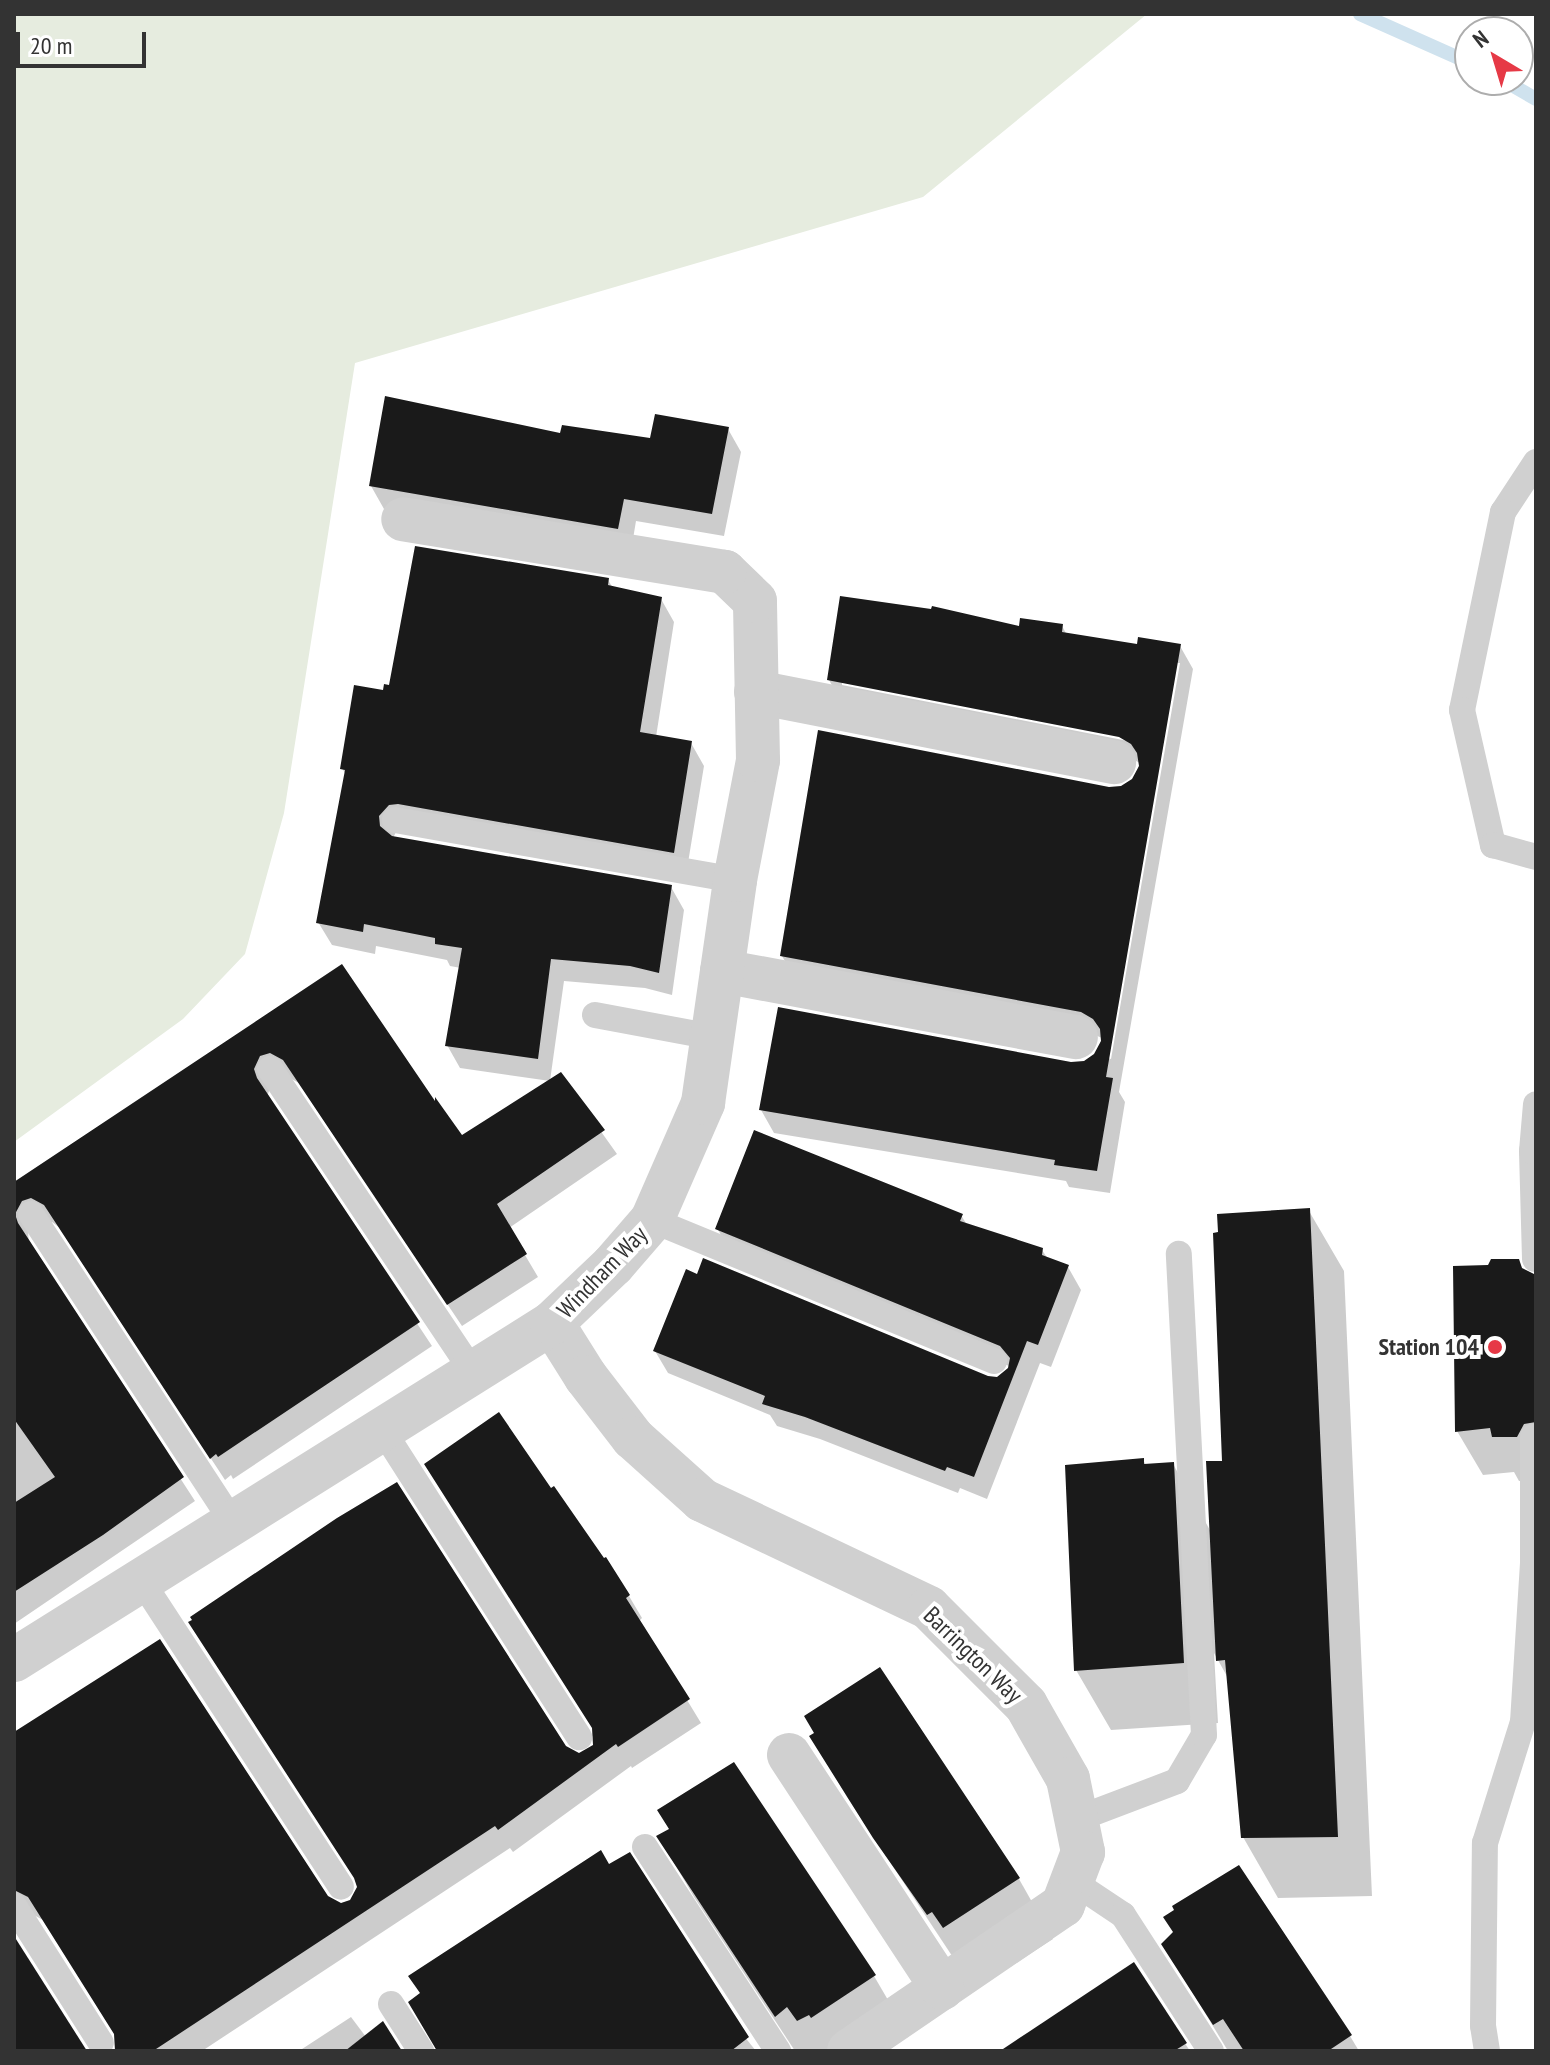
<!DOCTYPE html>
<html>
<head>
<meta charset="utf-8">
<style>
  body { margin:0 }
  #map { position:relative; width:1550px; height:2065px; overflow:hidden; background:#fff; font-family:"PT Sans Narrow",sans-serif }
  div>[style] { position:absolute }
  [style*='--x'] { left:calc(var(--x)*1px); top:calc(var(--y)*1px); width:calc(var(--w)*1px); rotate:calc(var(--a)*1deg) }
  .green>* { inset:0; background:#e6ecdf }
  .shadow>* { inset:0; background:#0003 }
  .stream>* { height:14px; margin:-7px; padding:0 7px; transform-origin:7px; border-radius:7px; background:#cfe2ee }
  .building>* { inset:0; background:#1a1a1a }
  .lane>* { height:26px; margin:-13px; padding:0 13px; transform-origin:13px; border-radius:13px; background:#d0d0d0 }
  .street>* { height:44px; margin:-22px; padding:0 22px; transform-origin:22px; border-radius:22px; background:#d0d0d0 }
  .dots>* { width:22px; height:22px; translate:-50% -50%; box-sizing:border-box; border:4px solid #fff; border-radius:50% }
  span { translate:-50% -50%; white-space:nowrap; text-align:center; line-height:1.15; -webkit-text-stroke:8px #fff; paint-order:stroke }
  .street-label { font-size:24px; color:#333 }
  .poi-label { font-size:24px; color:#333; font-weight:700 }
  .right { translate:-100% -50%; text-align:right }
  .frame { position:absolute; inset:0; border:16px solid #333; pointer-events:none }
  .north { position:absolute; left:1454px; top:16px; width:80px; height:80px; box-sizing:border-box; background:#fff; border:2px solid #adadad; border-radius:50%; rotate:322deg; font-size:22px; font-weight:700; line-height:32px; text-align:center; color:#333 }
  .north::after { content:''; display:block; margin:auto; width:28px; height:36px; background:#e63946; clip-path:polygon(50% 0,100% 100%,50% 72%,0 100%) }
  .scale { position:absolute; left:16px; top:32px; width:130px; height:36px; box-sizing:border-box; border:4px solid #333; border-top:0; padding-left:10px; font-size:24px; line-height:28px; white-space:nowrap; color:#333; -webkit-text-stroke:6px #fff; paint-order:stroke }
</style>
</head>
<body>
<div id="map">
  <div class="green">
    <div style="clip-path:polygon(14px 14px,1147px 14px,923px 197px,355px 363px,284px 813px,245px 954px,183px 1019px,14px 1142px)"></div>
  </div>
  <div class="shadow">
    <div style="clip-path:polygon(728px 429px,741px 452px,724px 536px,636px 521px,631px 551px,384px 509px,371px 486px,562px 436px,652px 441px)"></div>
    <div style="clip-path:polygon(608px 580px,613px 588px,661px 599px,674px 622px,656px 737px,691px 743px,704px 766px,686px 875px,396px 832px,393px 838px,671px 887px,684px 910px,672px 995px,645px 988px,564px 981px,550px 1081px,560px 1074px,617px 1154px,509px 1228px,538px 1277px,462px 1326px,299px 1083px,284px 1075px,273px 1079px,267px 1097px,432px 1346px,233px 1479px,231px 1475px,225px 1480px,60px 1228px,52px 1222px,36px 1223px,28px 1231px,29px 1245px,195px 1501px,14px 1624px,14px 1182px,342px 966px,436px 1106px,462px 1137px,550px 1081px,460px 1068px,447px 1045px,461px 968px,450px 966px,447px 960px,376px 946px,375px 954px,332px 945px,318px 922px,346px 775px,342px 768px,384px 692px)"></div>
    <div style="clip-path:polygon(evenodd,1062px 626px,1067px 635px,1138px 646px,1180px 646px,1193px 669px,1119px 1092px,1125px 1102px,1110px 1193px,1069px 1187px,1066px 1181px,774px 1133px,761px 1110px,1084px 1063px,1096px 1055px,1102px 1038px,1095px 1035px,795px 979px,782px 956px,1109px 789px,1122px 788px,1134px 780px,1140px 763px,1134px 760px,842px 703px,829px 680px,1021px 628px,1062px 626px,1176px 663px,1180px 663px,1111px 1059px,1107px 1058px,1176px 663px,1062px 626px,842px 681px,1129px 737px,1128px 741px,842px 685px,842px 681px)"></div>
    <div style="clip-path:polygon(1309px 1211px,1344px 1271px,1372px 1896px,1278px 1898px,1243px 1837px,1228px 1678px,1214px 1653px,1218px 1723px,1111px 1730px,1076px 1670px,1143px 1460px,1146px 1465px,1173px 1464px,1211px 1532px,1224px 1463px)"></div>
    <div style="clip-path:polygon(961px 1215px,967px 1225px,1042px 1250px,1048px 1259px,1068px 1267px,1081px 1290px,1051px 1367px,1040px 1363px,987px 1499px,960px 1488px,958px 1493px,820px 1439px,777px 1426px,770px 1415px,668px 1373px,655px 1351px,988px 1378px,1004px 1376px,1009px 1366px,730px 1251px,717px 1228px)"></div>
    <div style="clip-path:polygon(1518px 1261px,1526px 1275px,1536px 1275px,1536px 1480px,1519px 1481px,1514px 1472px,1483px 1475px,1457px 1431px,1490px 1267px)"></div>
    <div style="clip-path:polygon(550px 1491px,629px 1596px,642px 1618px,639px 1621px,701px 1723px,632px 1768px,631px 1766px,513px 1852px,510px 1848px,202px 2051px,117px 2051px,117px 2037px,43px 1920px,28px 1912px,14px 1922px,14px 1735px,341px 1905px,352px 1902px,564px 1747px,579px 1755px,590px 1752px,597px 1737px)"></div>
    <div style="clip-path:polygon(880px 1670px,1019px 1879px,1053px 1939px,979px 1987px,964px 1974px,847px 1797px,812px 1737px)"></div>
    <div style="clip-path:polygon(659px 1837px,874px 1976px,909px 2036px,886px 2051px,795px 2051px,694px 1897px)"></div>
    <div style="clip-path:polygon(609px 1867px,756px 2051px,438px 2051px)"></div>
    <div style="clip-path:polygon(1164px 1945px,1350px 2036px,1359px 2051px,1228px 2051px)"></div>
    <div style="clip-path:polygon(1134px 1965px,1190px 2051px,1003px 2051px)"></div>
    <div style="clip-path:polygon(351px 2017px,366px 2037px,400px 2051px,299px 2051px)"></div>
  </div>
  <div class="stream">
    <div style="--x:1360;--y:14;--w:120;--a:24"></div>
    <div style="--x:1503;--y:80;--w:38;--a:30"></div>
  </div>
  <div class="building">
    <div style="clip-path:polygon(385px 396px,560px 433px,562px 425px,650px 438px,655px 414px,729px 427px,712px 514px,624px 499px,618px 529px,369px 486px)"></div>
    <div style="clip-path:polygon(415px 546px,609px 578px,608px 585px,662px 597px,640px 732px,692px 741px,674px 853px,398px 804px,389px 805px,379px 816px,380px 826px,392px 836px,672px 885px,659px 973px,630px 966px,551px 959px,538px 1059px,445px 1046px,462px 948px,435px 944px,435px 938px,364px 924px,363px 932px,316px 923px,345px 770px,340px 769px,354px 685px,383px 690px,384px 684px,389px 685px)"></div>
    <div style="clip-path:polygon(840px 596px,931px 609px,932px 606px,1019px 626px,1020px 618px,1063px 624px,1062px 632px,1137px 644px,1138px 637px,1181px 644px,1106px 1077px,1113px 1078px,1097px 1171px,1054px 1165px,1055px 1160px,759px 1110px,778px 1007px,1071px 1062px,1084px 1061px,1094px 1054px,1101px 1041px,1100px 1029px,1093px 1019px,1081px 1012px,780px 956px,818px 730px,1109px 787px,1121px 786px,1132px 779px,1139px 766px,1137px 753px,1131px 744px,1119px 737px,827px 680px)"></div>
    <div style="clip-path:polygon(342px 964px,435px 1101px,435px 1097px,462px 1135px,561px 1072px,605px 1130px,497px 1204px,527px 1254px,447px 1305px,283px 1060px,270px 1053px,260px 1056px,254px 1069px,257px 1078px,420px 1322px,218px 1457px,216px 1454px,210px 1459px,44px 1205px,31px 1198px,22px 1201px,15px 1214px,18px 1223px,184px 1477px,103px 1535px,14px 1592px,14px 1503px,55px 1477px,14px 1419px,14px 1182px)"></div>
    <div style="clip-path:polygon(754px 1130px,963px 1214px,960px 1221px,1043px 1248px,1042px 1255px,1069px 1265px,1038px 1345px,1027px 1341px,974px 1477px,947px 1467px,945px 1471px,805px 1417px,762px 1404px,765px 1396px,653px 1351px,686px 1269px,697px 1274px,703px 1258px,988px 1376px,997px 1377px,1008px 1368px,1010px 1358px,1000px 1346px,715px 1229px)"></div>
    <div style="clip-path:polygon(1310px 1208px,1338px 1837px,1241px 1838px,1225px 1660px,1216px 1661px,1206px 1461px,1222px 1461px,1213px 1233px,1218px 1232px,1217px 1214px)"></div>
    <div style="clip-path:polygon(1491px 1259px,1519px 1259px,1522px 1268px,1536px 1275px,1536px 1422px,1524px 1424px,1517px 1437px,1492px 1437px,1490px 1428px,1455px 1432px,1453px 1266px,1488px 1265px)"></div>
    <div style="clip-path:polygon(499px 1412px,551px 1488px,554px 1486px,604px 1558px,606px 1557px,630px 1595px,626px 1598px,690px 1699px,618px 1747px,616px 1744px,498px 1830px,495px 1826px,153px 2051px,115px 2051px,114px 2034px,28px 1897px,14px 1890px,14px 1732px,160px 1639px,328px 1896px,341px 1903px,350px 1900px,357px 1887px,354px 1878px,188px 1622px,192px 1620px,190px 1617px,337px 1518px,397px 1482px,566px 1746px,579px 1753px,593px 1745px,592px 1728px,424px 1464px)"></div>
    <div style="clip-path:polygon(1144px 1458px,1144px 1464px,1174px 1462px,1184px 1663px,1074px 1671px,1065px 1465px)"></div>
    <div style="clip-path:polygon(880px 1667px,1020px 1878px,943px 1928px,932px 1912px,927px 1915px,873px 1838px,809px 1736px,814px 1733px,804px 1716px)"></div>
    <div style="clip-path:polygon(734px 1762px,876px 1975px,811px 2018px,809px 2015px,797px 2021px,787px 2007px,775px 2017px,656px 1836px,669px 1829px,657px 1810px)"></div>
    <div style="clip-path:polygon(601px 1850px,609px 1864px,630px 1852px,749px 2037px,731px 2051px,437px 2051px,408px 2002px,420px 1993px,408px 1976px)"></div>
    <div style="clip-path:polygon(1239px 1865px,1352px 2035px,1328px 2051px,1244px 2051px,1223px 2019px,1213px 2025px,1161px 1944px,1173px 1932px,1163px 1917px,1174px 1910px,1172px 1906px)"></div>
    <div style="clip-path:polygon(14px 1936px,87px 2051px,14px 2051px)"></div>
    <div style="clip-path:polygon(1134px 1962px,1187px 2043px,1174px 2051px,1000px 2051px)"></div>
    <div style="clip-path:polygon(383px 2021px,402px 2051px,345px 2051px)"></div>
  </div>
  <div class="lane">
    <div style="--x:1536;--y:462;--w:60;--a:123.4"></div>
    <div style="--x:1503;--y:512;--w:202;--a:101.7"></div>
    <div style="--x:1462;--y:710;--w:139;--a:77.1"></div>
    <div style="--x:1493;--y:845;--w:45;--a:15.6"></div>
    <div style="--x:395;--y:820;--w:345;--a:10"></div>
    <div style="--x:595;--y:1015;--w:120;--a:10.6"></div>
    <div style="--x:270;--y:1069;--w:365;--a:56.2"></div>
    <div style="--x:31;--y:1214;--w:369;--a:56.8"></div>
    <div style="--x:652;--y:1220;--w:370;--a:22.4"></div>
    <div style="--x:1535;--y:1259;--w:108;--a:-91.6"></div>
    <div style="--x:1532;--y:1151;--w:47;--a:-85.1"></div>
    <div style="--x:382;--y:1429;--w:366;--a:57.4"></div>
    <div style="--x:141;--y:1580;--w:366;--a:56.9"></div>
    <div style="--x:1077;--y:1819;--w:107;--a:-20.8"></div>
    <div style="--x:1177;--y:1781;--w:53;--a:-59.6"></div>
    <div style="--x:1204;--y:1735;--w:482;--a:-93"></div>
    <div style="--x:645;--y:1847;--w:244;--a:56.9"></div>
    <div style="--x:1072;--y:1881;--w:61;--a:33.7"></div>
    <div style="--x:1123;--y:1915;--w:162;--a:57.1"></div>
    <div style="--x:14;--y:1906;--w:162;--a:57.6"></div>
    <div style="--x:391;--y:2004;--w:56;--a:57.4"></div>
    <div style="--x:1487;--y:2051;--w:25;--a:-99"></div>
    <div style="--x:1483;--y:2026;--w:183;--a:-89.4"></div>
    <div style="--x:1485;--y:1843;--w:127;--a:-72.6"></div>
    <div style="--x:1523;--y:1722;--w:161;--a:-86.4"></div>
    <div style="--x:1533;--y:1561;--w:124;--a:-90"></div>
  </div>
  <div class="street">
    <div style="--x:756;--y:692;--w:365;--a:11.1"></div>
    <div style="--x:722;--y:971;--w:360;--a:10.6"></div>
    <div style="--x:552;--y:1323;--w:64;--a:57.8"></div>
    <div style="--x:586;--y:1377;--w:77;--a:52.4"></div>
    <div style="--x:633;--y:1438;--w:93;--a:41.9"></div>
    <div style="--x:702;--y:1500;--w:251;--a:25.4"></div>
    <div style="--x:929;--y:1608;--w:137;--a:45"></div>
    <div style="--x:1026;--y:1705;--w:85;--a:60.4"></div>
    <div style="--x:1068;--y:1779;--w:75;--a:78.4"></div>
    <div style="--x:1083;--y:1852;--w:57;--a:110.7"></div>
    <div style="--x:1063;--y:1905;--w:259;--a:145.7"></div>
    <div style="--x:14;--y:1660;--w:635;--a:-32.06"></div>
    <div style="--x:552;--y:1323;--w:84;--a:-43.6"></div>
    <div style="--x:613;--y:1265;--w:60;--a:-49.1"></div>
    <div style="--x:652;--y:1220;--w:128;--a:-66.4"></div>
    <div style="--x:703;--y:1103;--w:225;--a:-81.8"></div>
    <div style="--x:735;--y:880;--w:122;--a:-79.1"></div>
    <div style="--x:758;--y:760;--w:159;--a:-91.1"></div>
    <div style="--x:755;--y:601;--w:42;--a:-136"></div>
    <div style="--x:725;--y:572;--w:326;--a:-170.7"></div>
    <div style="--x:789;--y:1755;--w:279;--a:56.7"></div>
  </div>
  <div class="dots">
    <div style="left:1495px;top:1347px;background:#e63946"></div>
  </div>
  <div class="street-label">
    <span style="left:602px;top:1272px;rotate:-46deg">Windham Way</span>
    <span style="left:973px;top:1655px;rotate:44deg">Barrington Way</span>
  </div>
  <div class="poi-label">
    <span class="right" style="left:1479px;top:1347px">Station 104</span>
  </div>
  <div class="frame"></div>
  <div class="north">N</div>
  <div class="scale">20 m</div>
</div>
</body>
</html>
